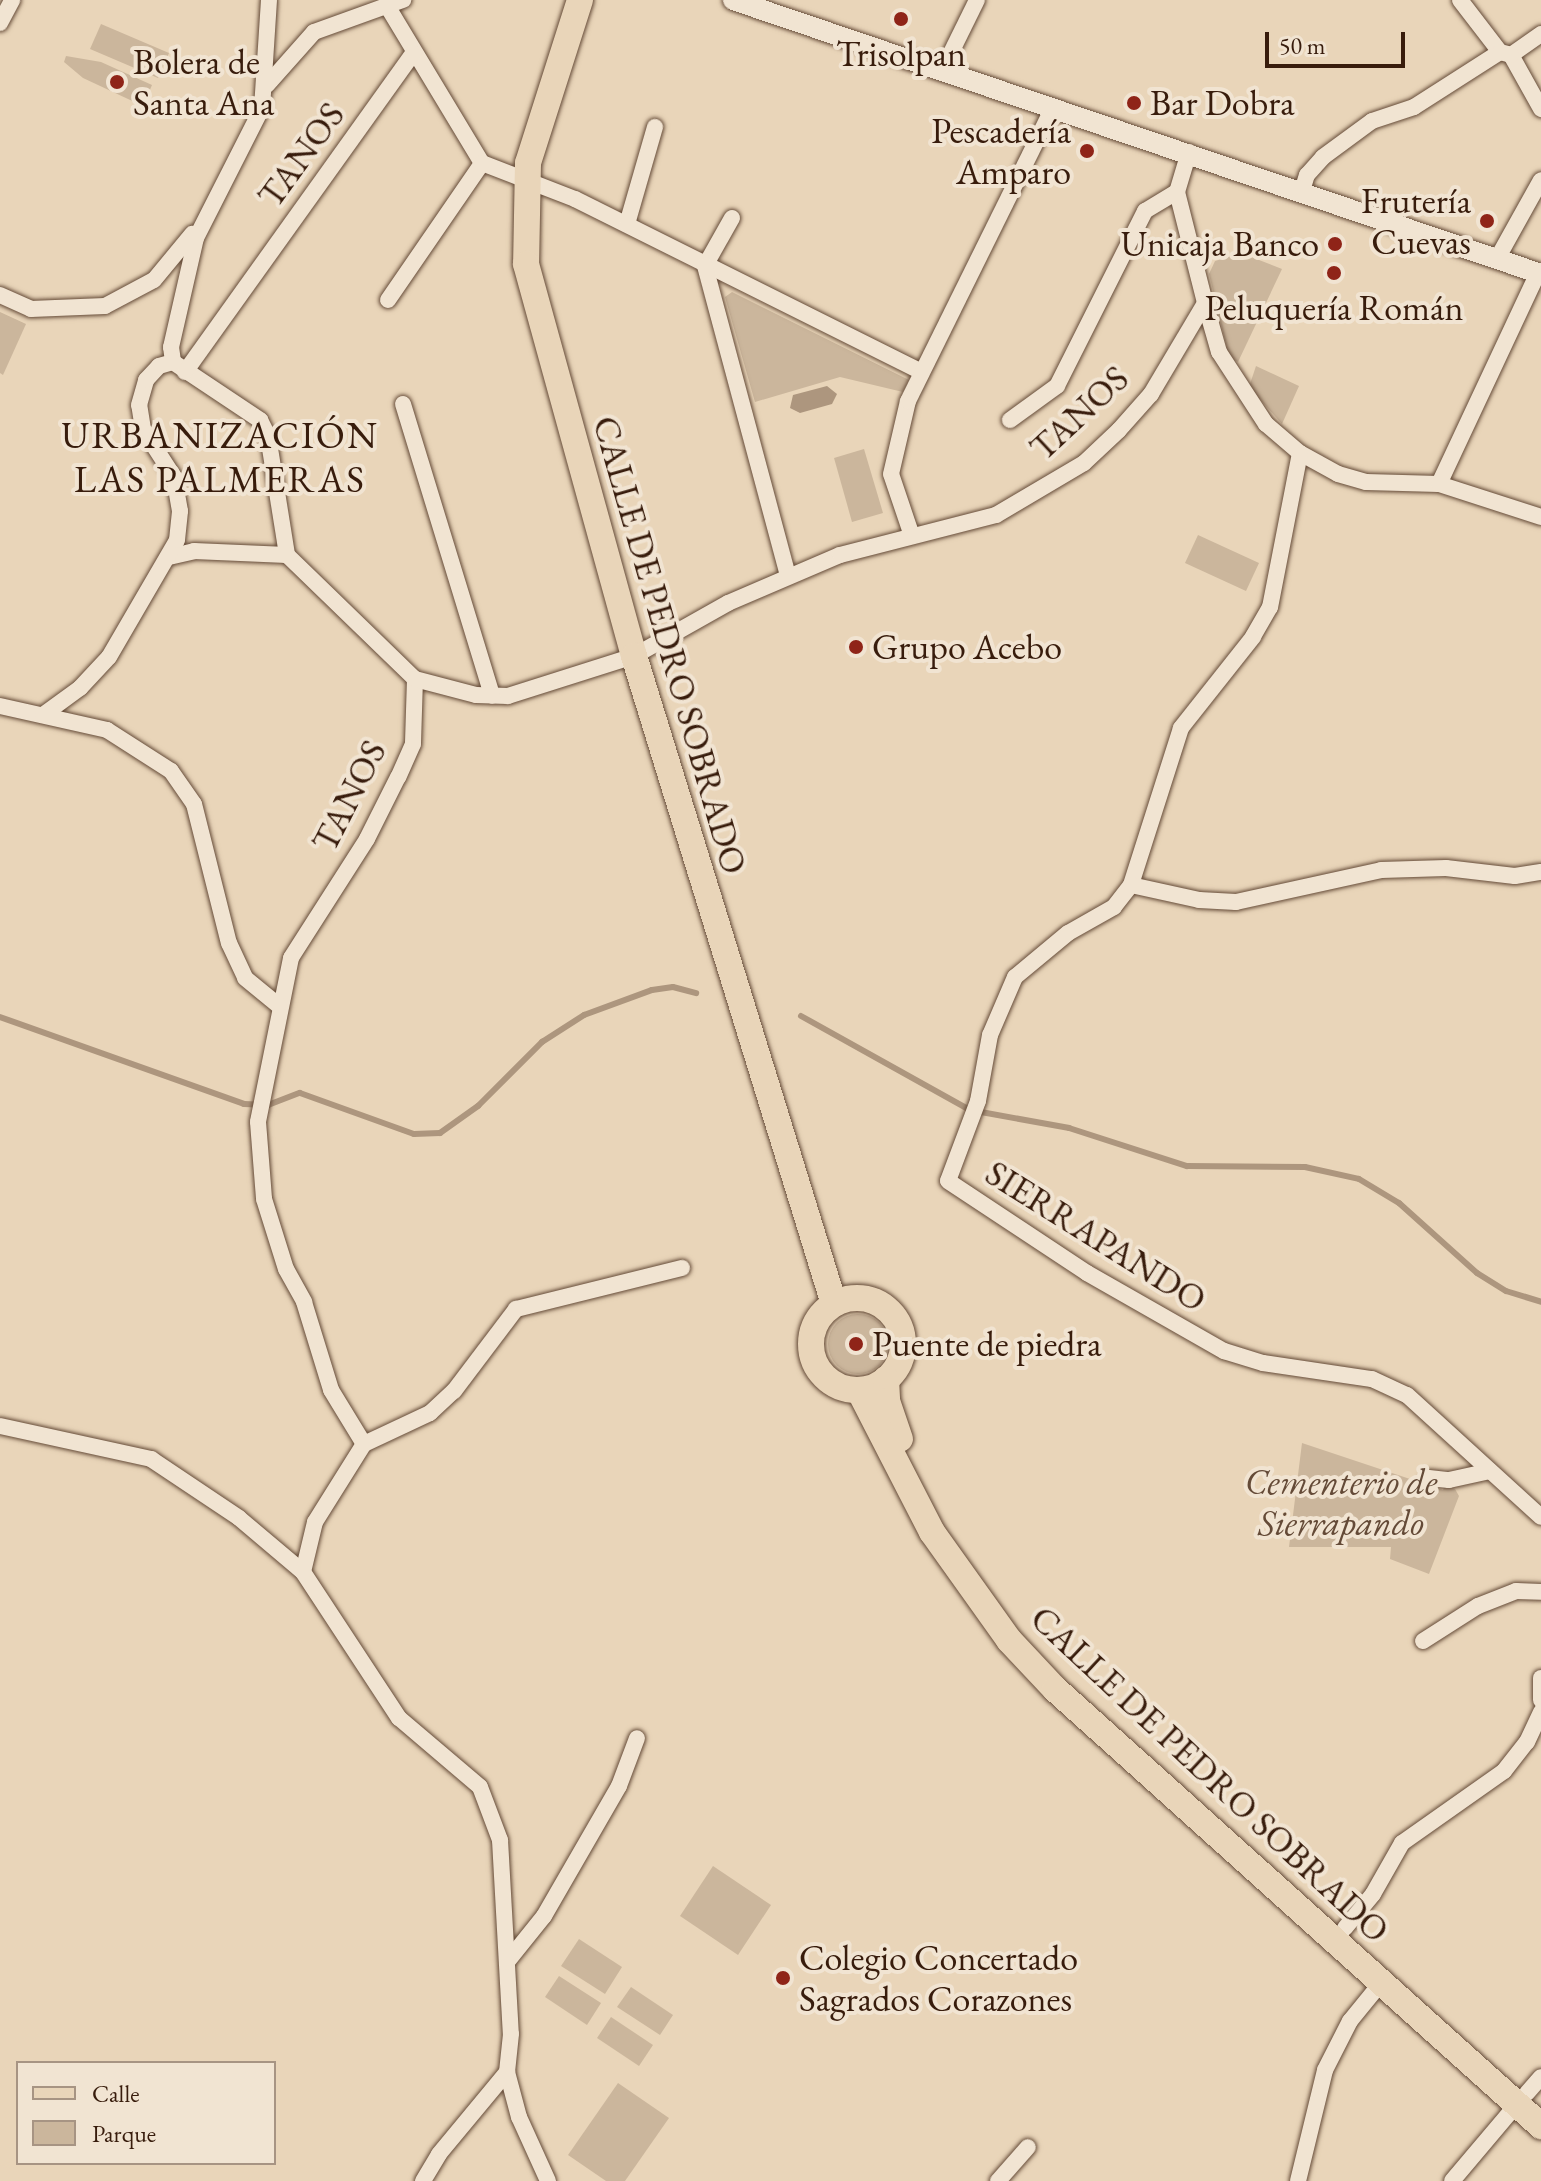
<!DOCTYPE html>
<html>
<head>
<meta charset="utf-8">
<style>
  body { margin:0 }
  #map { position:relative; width:1541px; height:2181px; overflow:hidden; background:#e9d5b9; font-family:"EB Garamond",serif }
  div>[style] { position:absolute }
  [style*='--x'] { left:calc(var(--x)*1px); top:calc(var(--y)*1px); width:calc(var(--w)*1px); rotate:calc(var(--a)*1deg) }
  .green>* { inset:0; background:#cbb69c }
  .round { border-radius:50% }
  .water>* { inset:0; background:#ad967e }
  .stream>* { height:6px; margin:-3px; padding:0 3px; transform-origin:3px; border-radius:3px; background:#ad967e }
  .roads { filter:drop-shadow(0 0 2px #644a37) drop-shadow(0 0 2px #644a37) }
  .minor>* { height:16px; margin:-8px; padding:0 8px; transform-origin:8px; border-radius:8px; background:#f1e4d2 }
  .tertiary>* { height:20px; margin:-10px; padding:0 10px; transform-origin:10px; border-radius:10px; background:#f1e4d2 }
  .primary>* { height:26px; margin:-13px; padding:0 13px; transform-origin:13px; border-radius:13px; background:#e9d5b9 }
  .primary>.ring { margin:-13px; padding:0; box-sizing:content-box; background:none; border:26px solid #e9d5b9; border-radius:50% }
  .dots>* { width:22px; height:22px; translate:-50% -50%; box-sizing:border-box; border:4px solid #f1e4d2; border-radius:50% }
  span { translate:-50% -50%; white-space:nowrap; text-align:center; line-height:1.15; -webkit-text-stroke:8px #f1e4d2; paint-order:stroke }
  .poi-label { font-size:36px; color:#381c0c }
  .left { translate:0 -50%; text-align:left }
  .right { translate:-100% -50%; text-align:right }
  .street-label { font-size:36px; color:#381c0c }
  .park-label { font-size:36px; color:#644a37; font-style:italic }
  .neighbourhood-label { font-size:38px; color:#381c0c; letter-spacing:2px }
  .legend { position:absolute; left:16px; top:2061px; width:260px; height:104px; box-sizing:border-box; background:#f1e4d2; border:2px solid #a79483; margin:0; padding:10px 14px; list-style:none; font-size:24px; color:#381c0c }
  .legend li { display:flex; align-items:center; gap:16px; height:40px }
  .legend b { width:40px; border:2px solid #a79483 }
  .scale { position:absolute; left:1265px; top:32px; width:140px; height:36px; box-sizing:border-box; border:4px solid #381c0c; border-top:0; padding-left:10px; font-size:24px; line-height:28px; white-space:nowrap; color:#381c0c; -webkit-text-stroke:6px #f1e4d2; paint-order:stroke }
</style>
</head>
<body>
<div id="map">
  <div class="green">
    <div style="clip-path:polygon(101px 24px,169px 53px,158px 78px,90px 49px)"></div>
    <div style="clip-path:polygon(66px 56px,101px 62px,152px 85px,143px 106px,83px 78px,64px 62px)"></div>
    <div style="clip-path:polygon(1241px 253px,1282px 269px,1238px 362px,1229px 357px,1209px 274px,1215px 261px)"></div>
    <div style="clip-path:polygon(732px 292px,909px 380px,903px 392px,840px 377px,755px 402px,725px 297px)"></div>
    <div style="clip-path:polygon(0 312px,26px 324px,3px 375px,0 373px)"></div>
    <div style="clip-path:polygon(1256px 366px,1299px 386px,1282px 424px,1249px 387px)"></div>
    <div style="clip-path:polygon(864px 449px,883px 513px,852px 522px,834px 458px)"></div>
    <div style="clip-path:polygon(1198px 535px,1259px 563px,1246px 591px,1185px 563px)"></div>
    <div class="round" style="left:828px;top:1314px;width:60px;height:60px"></div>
    <div style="clip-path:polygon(1302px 1443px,1443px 1490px,1445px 1485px,1455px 1489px,1459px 1496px,1429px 1574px,1390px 1559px,1391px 1547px,1289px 1547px)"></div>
    <div style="clip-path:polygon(713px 1866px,771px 1905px,738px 1955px,680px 1916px)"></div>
    <div style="clip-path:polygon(579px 1939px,622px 1967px,605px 1994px,561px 1966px)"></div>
    <div style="clip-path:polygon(559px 1976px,601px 2003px,587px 2025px,545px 1997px)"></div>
    <div style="clip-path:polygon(631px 1987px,673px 2015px,660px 2035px,617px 2007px)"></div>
    <div style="clip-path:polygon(611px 2017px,653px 2045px,639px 2066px,597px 2038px)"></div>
    <div style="clip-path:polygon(618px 2083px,669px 2118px,625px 2181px,606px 2181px,568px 2155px)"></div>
  </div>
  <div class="water">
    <div style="clip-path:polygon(827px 386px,837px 394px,832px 404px,800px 413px,790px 408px,793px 395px)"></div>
  </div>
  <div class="stream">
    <div style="--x:801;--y:1016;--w:193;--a:29.1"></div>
    <div style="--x:970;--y:1110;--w:101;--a:10.3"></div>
    <div style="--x:1069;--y:1128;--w:124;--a:17.9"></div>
    <div style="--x:1187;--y:1166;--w:118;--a:0.5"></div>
    <div style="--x:1305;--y:1167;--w:55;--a:12.5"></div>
    <div style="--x:1359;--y:1179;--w:47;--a:31"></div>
    <div style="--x:1399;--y:1203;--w:105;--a:41.9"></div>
    <div style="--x:1477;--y:1273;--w:34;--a:32"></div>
    <div style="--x:1506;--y:1291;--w:37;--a:17"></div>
    <div style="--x:0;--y:1017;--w:259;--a:19.6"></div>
    <div style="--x:244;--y:1104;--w:24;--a:2"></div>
    <div style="--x:268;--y:1105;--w:34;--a:-21"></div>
    <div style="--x:300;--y:1093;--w:121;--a:19.8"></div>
    <div style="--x:414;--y:1134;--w:26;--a:-2"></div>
    <div style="--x:440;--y:1133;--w:47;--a:-35.4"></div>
    <div style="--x:478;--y:1106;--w:91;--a:-45"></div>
    <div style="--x:542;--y:1042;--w:50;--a:-32.7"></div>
    <div style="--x:584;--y:1015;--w:72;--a:-20.2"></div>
    <div style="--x:652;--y:990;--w:21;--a:-8"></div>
    <div style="--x:673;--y:987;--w:24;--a:15"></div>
  </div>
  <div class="roads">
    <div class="minor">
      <div style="--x:269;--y:0;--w:108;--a:93.7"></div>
      <div style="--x:262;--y:108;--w:146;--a:116.9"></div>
      <div style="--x:196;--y:238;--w:112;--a:102.9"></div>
      <div style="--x:171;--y:347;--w:15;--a:82"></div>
      <div style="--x:173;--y:362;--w:105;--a:33.7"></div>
      <div style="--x:260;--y:420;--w:18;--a:63"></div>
      <div style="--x:268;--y:436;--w:121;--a:80.9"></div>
      <div style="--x:287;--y:555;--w:178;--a:44.1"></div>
      <div style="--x:415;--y:679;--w:65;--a:91.8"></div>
      <div style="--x:413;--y:744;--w:36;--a:114"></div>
      <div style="--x:398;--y:777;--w:69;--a:116.6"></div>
      <div style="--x:367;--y:839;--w:141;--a:122.6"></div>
      <div style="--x:291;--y:958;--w:167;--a:101.4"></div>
      <div style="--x:258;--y:1122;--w:77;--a:85.5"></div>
      <div style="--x:264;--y:1199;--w:73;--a:72.6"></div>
      <div style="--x:286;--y:1269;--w:38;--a:61"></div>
      <div style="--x:304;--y:1302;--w:92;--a:72.9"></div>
      <div style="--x:331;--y:1390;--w:63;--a:58.6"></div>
      <div style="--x:1460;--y:0;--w:66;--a:52.4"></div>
      <div style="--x:389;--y:9;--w:180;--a:58.9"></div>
      <div style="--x:482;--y:163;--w:100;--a:21.2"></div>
      <div style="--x:575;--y:199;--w:385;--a:26.5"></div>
      <div style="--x:0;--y:23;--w:26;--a:-62"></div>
      <div style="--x:1541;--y:34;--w:37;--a:145"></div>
      <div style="--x:1511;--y:55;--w:62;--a:60.9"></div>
      <div style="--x:942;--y:71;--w:79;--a:-63.8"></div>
      <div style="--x:267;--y:85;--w:71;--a:-48.4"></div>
      <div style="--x:314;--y:32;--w:95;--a:-19.8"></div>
      <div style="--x:1189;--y:152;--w:42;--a:106.7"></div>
      <div style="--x:1177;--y:192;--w:114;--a:75.8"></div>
      <div style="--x:1205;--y:303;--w:51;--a:74.1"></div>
      <div style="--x:1219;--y:352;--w:86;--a:56.9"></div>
      <div style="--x:1266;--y:424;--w:45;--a:40.5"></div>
      <div style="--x:1300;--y:453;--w:43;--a:28.9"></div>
      <div style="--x:1338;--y:474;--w:29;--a:16"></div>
      <div style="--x:1366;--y:482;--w:73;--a:1.6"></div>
      <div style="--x:1439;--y:484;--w:107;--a:17.9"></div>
      <div style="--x:1302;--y:191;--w:17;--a:-73"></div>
      <div style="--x:1307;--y:175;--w:24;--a:-48"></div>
      <div style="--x:1323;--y:157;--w:61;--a:-36.3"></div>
      <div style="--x:1372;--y:121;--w:44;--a:-18.4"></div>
      <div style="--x:1414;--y:107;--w:102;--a:-32.6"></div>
      <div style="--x:1500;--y:52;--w:11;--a:15"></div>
      <div style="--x:732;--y:218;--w:55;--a:119.4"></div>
      <div style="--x:705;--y:266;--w:321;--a:75"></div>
      <div style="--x:627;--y:224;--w:101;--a:-73.9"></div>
      <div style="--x:1497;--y:259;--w:90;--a:-60.9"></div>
      <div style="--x:0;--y:295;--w:34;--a:24"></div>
      <div style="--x:31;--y:309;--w:74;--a:-2.3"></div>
      <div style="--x:105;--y:306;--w:55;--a:-28"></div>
      <div style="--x:154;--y:280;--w:60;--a:-50.4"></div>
      <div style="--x:388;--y:300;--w:166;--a:-55.5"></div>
      <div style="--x:185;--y:372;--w:392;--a:-54.4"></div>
      <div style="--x:403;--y:404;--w:305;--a:73"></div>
      <div style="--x:1010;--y:420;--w:58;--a:-35.9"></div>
      <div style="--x:1057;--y:386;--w:196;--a:-63.3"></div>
      <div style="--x:1145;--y:211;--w:37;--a:-31"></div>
      <div style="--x:1300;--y:453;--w:157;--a:101"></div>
      <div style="--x:1270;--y:607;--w:34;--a:120"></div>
      <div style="--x:1253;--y:637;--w:116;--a:128.4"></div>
      <div style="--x:1181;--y:728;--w:165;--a:107.7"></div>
      <div style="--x:1131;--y:885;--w:28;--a:128"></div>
      <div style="--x:1114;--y:907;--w:53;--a:150.5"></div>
      <div style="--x:1068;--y:933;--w:69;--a:140.3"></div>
      <div style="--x:1015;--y:977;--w:63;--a:113.3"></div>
      <div style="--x:990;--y:1035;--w:67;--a:100.3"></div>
      <div style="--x:978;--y:1101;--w:85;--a:110.6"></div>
      <div style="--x:948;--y:1181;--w:167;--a:33.5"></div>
      <div style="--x:1087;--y:1273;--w:158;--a:29.7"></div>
      <div style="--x:1224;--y:1351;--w:41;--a:17.1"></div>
      <div style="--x:1263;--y:1363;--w:110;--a:8.4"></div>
      <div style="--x:1372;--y:1379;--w:38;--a:25"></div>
      <div style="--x:1407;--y:1395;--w:181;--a:42.3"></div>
      <div style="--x:1439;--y:484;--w:233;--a:-64.9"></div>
      <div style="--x:912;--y:536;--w:65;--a:-108.7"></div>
      <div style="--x:891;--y:474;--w:75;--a:-76.9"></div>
      <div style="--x:908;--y:401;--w:328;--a:-63.7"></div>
      <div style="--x:169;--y:557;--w:26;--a:-13"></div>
      <div style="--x:194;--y:551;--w:93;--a:2.5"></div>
      <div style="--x:415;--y:679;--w:63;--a:14.7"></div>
      <div style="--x:476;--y:695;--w:32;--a:2"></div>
      <div style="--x:508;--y:696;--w:132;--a:-17.6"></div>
      <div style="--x:634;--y:656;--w:108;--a:-29.4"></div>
      <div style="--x:728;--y:603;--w:122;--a:-23.2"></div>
      <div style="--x:840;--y:555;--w:161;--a:-14.4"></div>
      <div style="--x:996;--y:515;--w:102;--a:-30.6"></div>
      <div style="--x:1084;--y:463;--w:48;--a:-43.3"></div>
      <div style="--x:1119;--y:430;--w:48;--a:-48.4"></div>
      <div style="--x:1151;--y:394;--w:106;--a:-59.3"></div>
      <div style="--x:0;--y:706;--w:110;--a:12.6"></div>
      <div style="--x:107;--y:730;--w:76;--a:32.6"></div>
      <div style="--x:171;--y:771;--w:40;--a:55.1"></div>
      <div style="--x:194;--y:804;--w:143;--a:75.9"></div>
      <div style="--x:229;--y:943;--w:38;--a:65"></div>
      <div style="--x:245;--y:978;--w:43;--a:39.3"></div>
      <div style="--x:43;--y:715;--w:46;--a:-36.1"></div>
      <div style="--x:80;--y:688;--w:42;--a:-46.9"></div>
      <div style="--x:109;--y:657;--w:135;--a:-59.8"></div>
      <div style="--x:177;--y:540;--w:29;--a:-84"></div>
      <div style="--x:180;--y:511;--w:35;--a:-100"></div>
      <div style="--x:174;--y:477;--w:57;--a:-122.9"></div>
      <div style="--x:143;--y:429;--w:24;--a:-99"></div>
      <div style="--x:139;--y:405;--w:26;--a:-74"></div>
      <div style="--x:146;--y:380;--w:19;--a:-47"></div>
      <div style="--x:159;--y:366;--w:15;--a:-16"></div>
      <div style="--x:1131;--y:885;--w:70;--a:12.4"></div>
      <div style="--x:1199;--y:900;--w:37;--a:3"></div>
      <div style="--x:1236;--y:902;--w:148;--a:-12.4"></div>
      <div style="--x:1381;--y:870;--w:65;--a:-1.8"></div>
      <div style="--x:1446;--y:868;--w:69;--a:6.6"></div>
      <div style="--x:1515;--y:876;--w:26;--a:-9"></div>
      <div style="--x:0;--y:1426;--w:155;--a:12.3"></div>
      <div style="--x:151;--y:1459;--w:106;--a:33.8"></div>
      <div style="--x:239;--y:1518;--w:84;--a:40.2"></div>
      <div style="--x:303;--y:1572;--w:175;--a:56.7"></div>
      <div style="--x:399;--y:1718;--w:106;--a:40.4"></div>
      <div style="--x:480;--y:1787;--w:57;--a:69.3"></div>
      <div style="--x:500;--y:1840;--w:194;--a:86.8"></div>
      <div style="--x:511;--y:2034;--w:38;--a:96"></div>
      <div style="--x:507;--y:2072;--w:47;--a:75.1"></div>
      <div style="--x:519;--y:2117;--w:70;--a:65.6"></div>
      <div style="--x:1429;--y:1478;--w:20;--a:6"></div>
      <div style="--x:1449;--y:1480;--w:42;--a:-12.4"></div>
      <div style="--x:303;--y:1572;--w:51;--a:-76.5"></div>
      <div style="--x:315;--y:1522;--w:92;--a:-57.9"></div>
      <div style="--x:364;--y:1444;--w:73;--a:-25.2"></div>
      <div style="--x:430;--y:1413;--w:33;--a:-43"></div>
      <div style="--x:454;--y:1391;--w:103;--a:-52.9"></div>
      <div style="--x:516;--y:1309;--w:171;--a:-13.9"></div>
      <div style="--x:1423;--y:1641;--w:65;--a:-32.5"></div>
      <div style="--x:1478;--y:1606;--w:41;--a:-21.5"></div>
      <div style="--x:1516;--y:1591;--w:25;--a:2"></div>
      <div style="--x:1541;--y:1678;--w:22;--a:90"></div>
      <div style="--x:1345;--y:1928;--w:44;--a:-50.5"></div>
      <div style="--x:1373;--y:1894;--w:59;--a:-60.4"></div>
      <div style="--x:1402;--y:1843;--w:125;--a:-35.2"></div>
      <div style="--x:1504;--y:1771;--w:37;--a:-52"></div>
      <div style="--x:1527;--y:1742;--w:33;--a:-65"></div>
      <div style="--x:507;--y:1962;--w:59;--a:-51.2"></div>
      <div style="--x:544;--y:1916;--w:150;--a:-60"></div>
      <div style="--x:619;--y:1786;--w:51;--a:-69.4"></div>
      <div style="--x:1527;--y:2093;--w:21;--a:-49"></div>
      <div style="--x:423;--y:2181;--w:31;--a:-59"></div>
      <div style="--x:439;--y:2154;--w:107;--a:-50.3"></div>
      <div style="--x:998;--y:2181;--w:45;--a:-48.6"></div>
      <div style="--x:1298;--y:2181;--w:114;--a:-76.3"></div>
      <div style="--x:1325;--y:2070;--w:55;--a:-63"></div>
      <div style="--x:1350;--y:2021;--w:49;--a:-50.8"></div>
      <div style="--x:1452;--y:2181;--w:101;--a:-49.8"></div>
    </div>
    <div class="tertiary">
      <div style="--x:733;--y:0;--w:853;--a:18.73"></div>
    </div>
    <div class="primary">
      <div style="--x:580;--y:0;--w:171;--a:107.7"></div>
      <div style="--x:528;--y:163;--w:101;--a:91.1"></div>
      <div style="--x:526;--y:264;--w:407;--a:74.6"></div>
      <div style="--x:634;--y:656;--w:678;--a:72.85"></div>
      <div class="ring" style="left:811px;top:1298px;width:66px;height:66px"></div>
      <div style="--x:886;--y:1379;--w:22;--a:87"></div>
      <div style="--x:887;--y:1401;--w:40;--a:71.1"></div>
      <div style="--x:859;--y:1390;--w:160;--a:62.8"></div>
      <div style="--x:932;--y:1532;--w:133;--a:54.5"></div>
      <div style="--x:1009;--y:1640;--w:67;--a:46.8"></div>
      <div style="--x:1055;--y:1689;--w:654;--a:41.96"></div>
    </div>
  </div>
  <div class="dots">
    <div style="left:901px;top:19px;background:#8f2418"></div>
    <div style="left:117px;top:82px;background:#8f2418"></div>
    <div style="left:1134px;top:103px;background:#8f2418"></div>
    <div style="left:1087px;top:151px;background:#8f2418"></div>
    <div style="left:1487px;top:221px;background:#8f2418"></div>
    <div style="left:1335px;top:244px;background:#8f2418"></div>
    <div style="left:1334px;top:273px;background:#8f2418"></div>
    <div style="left:856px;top:647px;background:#8f2418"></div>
    <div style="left:856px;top:1344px;background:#8f2418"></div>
    <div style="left:783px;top:1978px;background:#8f2418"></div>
  </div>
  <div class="poi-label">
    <span style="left:901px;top:54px">Trisolpan</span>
    <span class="left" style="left:133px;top:82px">Bolera de<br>Santa Ana</span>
    <span class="left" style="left:1150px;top:103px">Bar Dobra</span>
    <span class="right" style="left:1071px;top:151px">Pescadería<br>Amparo</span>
    <span class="right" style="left:1471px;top:221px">Frutería<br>Cuevas</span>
    <span class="right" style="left:1319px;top:244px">Unicaja Banco</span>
    <span style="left:1334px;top:308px">Peluquería Román</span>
    <span class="left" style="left:872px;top:647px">Grupo Acebo</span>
    <span class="left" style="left:872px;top:1344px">Puente de piedra</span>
    <span class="left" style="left:799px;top:1978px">Colegio Concertado<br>Sagrados Corazones</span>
  </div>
  <div class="street-label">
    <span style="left:301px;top:155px;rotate:-54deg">TANOS</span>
    <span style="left:1079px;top:413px;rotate:-43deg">TANOS</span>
    <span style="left:670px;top:645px;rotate:74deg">CALLE DE PEDRO SOBRADO</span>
    <span style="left:349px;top:796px;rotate:-63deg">TANOS</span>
    <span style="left:1096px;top:1236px;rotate:32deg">SIERRAPANDO</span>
    <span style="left:1210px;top:1774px;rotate:43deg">CALLE DE PEDRO SOBRADO</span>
  </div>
  <div class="park-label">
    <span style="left:1341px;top:1502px">Cementerio de<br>Sierrapando</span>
  </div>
  <div class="neighbourhood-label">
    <span style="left:220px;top:457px">URBANIZACIÓN<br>LAS PALMERAS</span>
  </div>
  <ul class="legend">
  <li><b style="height:10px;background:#e9d5b9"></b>Calle</li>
  <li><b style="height:22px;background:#cbb69c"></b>Parque</li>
  </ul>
  <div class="scale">50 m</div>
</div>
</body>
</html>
